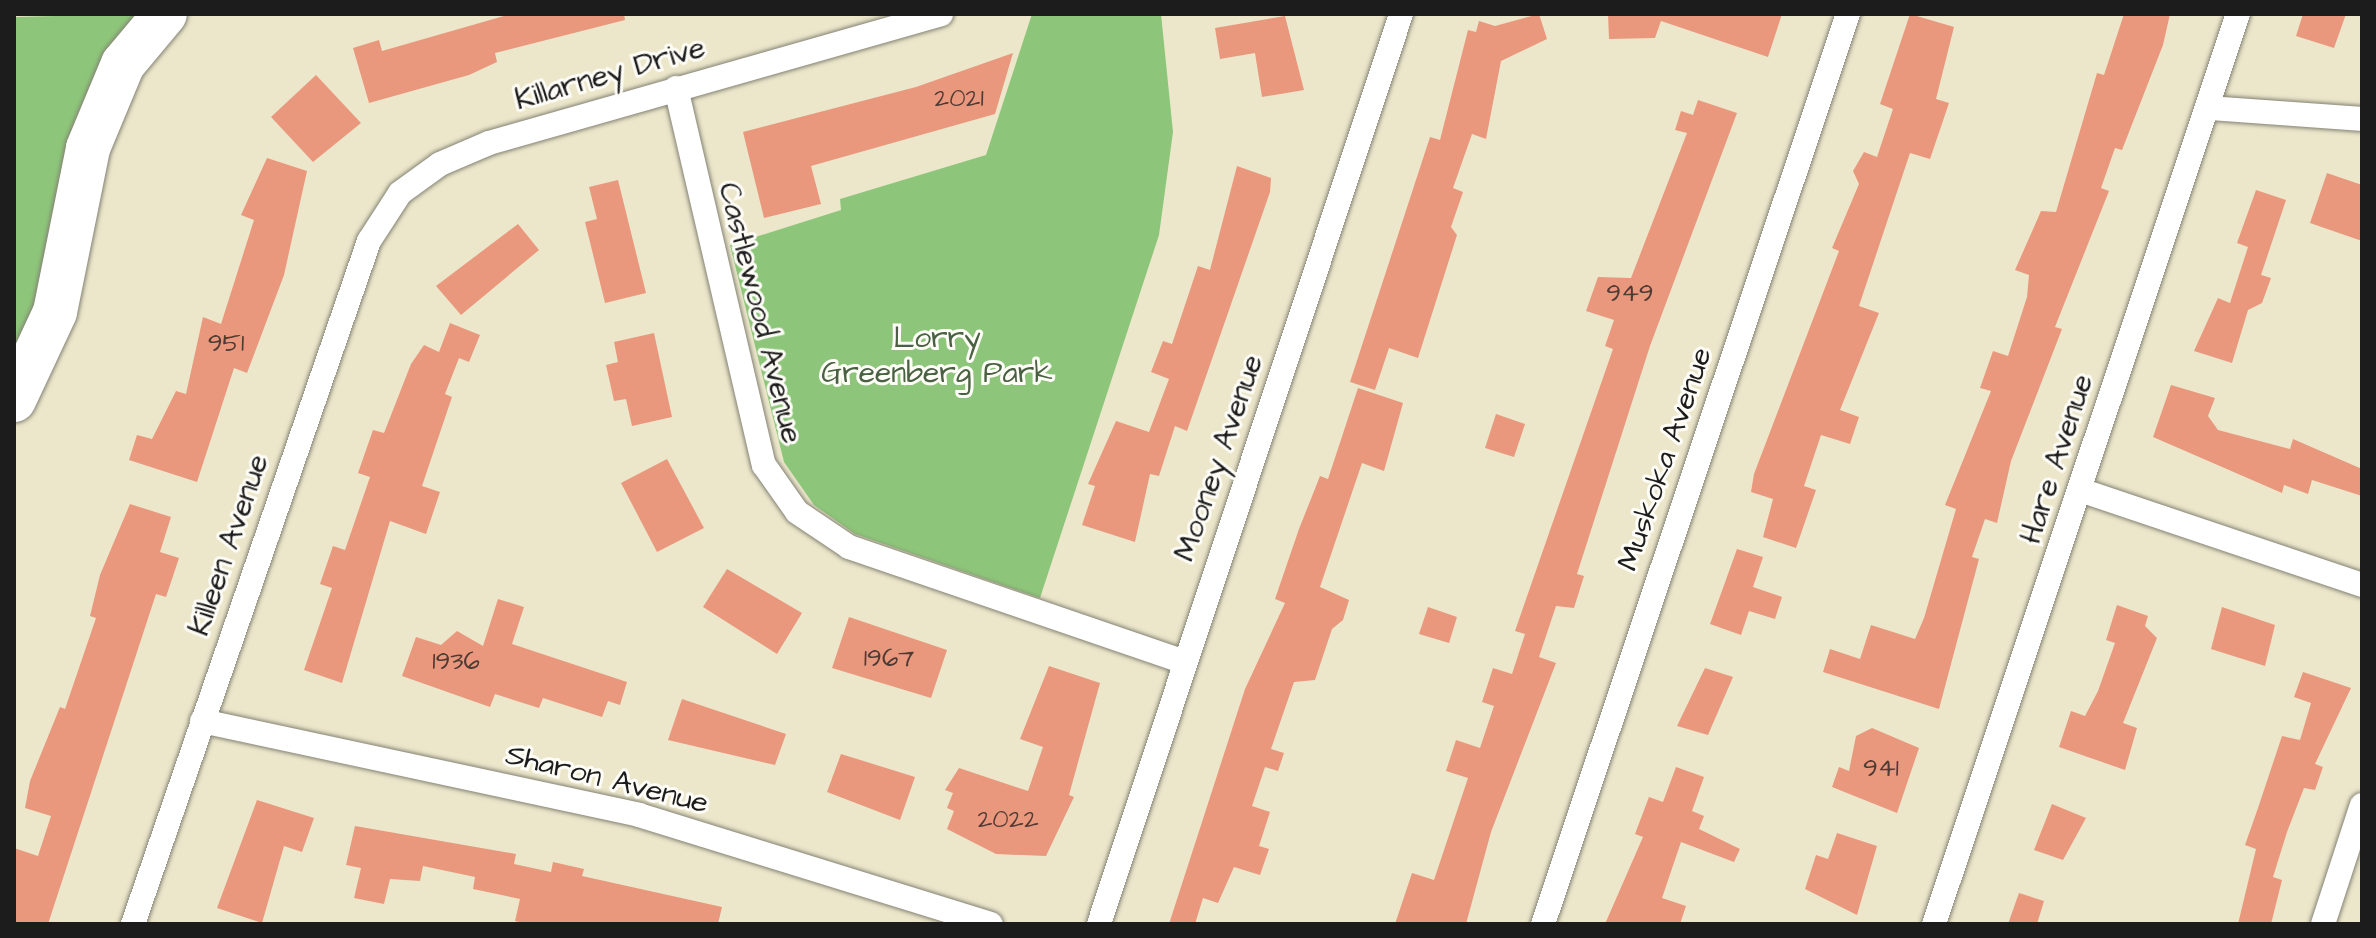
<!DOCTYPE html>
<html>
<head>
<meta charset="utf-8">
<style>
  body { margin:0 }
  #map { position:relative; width:2376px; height:938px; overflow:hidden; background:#ece7cb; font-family:"Architects Daughter",sans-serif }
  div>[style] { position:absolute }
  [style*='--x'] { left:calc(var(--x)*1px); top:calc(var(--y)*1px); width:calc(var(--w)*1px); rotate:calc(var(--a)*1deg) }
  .green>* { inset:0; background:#8dc67a }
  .building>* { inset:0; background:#e9987d }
  .roads { filter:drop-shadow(0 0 2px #848274) drop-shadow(0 0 2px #848274) }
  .street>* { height:24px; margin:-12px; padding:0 12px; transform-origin:12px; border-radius:12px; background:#fff }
  .highway>* { height:44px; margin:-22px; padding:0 22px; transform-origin:22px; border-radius:22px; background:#fff }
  span { translate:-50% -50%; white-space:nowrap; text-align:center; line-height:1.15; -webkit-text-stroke:6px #fdfcf7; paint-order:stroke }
  .number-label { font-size:26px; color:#4f3b34 }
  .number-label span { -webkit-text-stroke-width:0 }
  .street-label { font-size:30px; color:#1c1c1c }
  .park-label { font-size:30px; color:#496042 }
  .frame { position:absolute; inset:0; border:16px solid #1c1c1c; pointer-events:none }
</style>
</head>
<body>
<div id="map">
  <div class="green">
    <div style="clip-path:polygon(137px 14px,49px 276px,14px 380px,14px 17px)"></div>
    <div style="clip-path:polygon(1032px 14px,1161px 14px,1173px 132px,1159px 235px,1040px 598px,855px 534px,814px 505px,784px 462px,730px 245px,841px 210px,840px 199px,986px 155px)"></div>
  </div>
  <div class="building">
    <div style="clip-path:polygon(511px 14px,624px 14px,625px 20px,495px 53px,497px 62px,469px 75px,369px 103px,353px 48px,379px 40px,382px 51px)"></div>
    <div style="clip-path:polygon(1539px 14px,1547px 39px,1501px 61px,1486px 139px,1472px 134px,1453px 188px,1463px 192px,1451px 227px,1457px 235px,1418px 358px,1389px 348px,1375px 390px,1350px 382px,1430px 137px,1440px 140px,1468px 30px,1476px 32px,1479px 21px,1495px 26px)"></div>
    <div style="clip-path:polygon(1608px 14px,1782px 14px,1768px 57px,1661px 21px,1655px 38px,1609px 39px)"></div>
    <div style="clip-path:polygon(1910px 14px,1954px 27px,1936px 99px,1949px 103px,1930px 159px,1910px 153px,1859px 306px,1879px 313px,1840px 410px,1859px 417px,1850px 444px,1821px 435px,1804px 486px,1816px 490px,1796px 548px,1763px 537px,1773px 499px,1751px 492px,1754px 474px,1839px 251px,1832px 248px,1859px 184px,1853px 171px,1864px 152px,1877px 157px,1893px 109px,1880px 104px)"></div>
    <div style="clip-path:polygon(2124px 14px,2170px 14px,2163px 45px,2122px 150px,2115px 148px,2101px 188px,2109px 191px,2055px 327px,2062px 329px,2011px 461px,1997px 523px,1985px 519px,1972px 557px,1979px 559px,1939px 709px,1823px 672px,1830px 649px,1860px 659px,1871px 625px,1915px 639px,1924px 618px,1956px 509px,1945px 505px,1991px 391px,1980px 388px,1993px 351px,2008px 356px,2027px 297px,2029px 275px,2015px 270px,2041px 211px,2056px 212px,2097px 73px,2104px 75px)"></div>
    <div style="clip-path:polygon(2303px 14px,2346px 14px,2334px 48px,2296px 36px)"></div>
    <div style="clip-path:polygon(1285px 16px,1304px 90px,1262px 97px,1255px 53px,1220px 59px,1215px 28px)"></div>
    <div style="clip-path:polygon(1013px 53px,995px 114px,811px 166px,821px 204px,764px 218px,743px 132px,916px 87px)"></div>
    <div style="clip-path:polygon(316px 75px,361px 123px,313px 162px,271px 117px)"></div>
    <div style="clip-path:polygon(1698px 100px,1737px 113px,1650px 346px,1577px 574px,1584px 576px,1574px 608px,1556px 606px,1539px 657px,1556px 663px,1491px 832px,1466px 924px,1395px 924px,1412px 873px,1434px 880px,1468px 778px,1446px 771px,1456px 740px,1480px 748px,1494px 706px,1482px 702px,1493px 668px,1512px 674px,1525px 634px,1515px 631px,1613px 349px,1605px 346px,1614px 320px,1586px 311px,1598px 277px,1631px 278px,1687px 133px,1675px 130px,1681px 111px,1693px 115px)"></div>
    <div style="clip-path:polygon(267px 158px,307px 171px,284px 275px,247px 373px,234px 368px,197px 482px,129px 460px,137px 435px,152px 439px,176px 391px,186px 394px,203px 317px,221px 324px,254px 220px,241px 215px)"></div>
    <div style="clip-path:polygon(1237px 166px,1271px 178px,1270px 192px,1187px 431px,1175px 426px,1159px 476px,1150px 474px,1135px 542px,1082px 525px,1095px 486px,1088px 484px,1116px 421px,1149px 432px,1169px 379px,1151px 372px,1163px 341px,1172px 344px,1198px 266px,1210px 270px)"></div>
    <div style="clip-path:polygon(2327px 173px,2362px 185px,2362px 241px,2310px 223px)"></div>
    <div style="clip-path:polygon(618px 180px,646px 293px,605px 303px,585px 222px,597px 219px,589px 187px)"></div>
    <div style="clip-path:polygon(2256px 190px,2286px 200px,2261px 275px,2271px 278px,2262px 303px,2248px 310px,2232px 363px,2194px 351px,2218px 298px,2230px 303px,2248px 247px,2237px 243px)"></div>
    <div style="clip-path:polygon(518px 224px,539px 250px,461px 315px,436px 286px)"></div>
    <div style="clip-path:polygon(450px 323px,480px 335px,469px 362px,459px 358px,445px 394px,452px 397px,422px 486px,440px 492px,426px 534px,390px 521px,342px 683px,304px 670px,332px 588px,320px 584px,333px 546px,345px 550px,370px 477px,358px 473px,373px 430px,384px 433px,411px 364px,424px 345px,439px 352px)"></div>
    <div style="clip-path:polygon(654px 333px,672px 417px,632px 426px,626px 399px,614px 401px,606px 365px,618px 362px,614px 342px)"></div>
    <div style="clip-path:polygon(2171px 385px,2215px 398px,2208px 416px,2218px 430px,2290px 449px,2293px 439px,2362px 469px,2362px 496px,2312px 480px,2308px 494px,2284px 485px,2282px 493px,2153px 437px)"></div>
    <div style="clip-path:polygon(1358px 388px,1403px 403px,1384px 471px,1362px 463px,1320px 587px,1349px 600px,1343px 620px,1332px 629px,1315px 680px,1294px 682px,1271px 749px,1284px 753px,1278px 771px,1265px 767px,1252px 806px,1270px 812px,1259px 846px,1269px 849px,1260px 875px,1234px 867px,1218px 903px,1203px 898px,1195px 924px,1169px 924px,1245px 689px,1285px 603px,1275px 599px,1299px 529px,1320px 476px,1328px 479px)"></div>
    <div style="clip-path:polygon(1496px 414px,1525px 424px,1514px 457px,1485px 448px)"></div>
    <div style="clip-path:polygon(667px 459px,704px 528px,657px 552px,621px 483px)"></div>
    <div style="clip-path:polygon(130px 504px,171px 517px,160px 552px,179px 558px,166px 597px,156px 594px,48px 924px,14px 924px,14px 848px,38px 856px,51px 816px,25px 808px,30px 781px,60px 707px,65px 709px,96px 618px,90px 616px,100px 575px)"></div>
    <div style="clip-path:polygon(1737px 549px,1763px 557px,1753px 587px,1782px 597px,1775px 619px,1749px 611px,1741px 635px,1710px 624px)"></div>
    <div style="clip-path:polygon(727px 569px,802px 613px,777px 654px,703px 607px)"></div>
    <div style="clip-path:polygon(498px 599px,524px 607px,512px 644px,627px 682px,620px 705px,608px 701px,602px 717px,543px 698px,539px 708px,495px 694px,490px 707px,402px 676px,416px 637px,441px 645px,457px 631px,483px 646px)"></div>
    <div style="clip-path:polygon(2117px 605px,2148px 616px,2145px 626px,2157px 638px,2123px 723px,2137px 728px,2125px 770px,2059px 747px,2071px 711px,2085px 716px,2098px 691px,2115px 643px,2106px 640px)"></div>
    <div style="clip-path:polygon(1428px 607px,1457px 617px,1449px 643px,1419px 634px)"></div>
    <div style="clip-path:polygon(2222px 607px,2275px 625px,2265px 666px,2211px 649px)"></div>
    <div style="clip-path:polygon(849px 617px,947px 650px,931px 698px,832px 668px)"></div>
    <div style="clip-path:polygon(1049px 666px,1100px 683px,1069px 795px,1074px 797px,1046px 856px,996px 854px,947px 829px,954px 811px,947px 808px,953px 793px,945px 790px,959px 768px,1028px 791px,1043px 747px,1020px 739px)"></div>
    <div style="clip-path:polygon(1705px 668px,1733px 677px,1708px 735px,1677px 726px)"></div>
    <div style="clip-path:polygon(2303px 672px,2351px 688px,2315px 764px,2323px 767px,2315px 790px,2304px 788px,2287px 832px,2273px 877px,2282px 880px,2271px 924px,2238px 924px,2256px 849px,2245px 845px,2258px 808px,2282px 736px,2300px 740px,2311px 703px,2294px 697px)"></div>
    <div style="clip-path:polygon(682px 699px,786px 734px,775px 765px,668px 740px)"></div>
    <div style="clip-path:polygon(1872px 728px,1919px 748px,1897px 813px,1832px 787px,1839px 767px,1849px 771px,1856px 736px)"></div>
    <div style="clip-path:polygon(841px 754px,915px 777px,900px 820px,827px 792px)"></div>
    <div style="clip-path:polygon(1676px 767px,1704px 777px,1692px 811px,1704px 816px,1699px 829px,1740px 849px,1734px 862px,1681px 842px,1662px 898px,1686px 906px,1680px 924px,1605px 924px,1643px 837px,1635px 834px,1649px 797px,1663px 802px)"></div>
    <div style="clip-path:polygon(257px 800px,314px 818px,302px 852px,284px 846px,262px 923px,217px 908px)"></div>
    <div style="clip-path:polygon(2052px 804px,2086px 818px,2063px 860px,2034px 850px)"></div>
    <div style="clip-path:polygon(355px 826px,516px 854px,514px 864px,551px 872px,553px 862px,584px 869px,582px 876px,722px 907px,718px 924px,527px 924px,515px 921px,520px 899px,473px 889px,475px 877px,423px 866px,420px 881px,390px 879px,384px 904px,354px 898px,361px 868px,346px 865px)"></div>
    <div style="clip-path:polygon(1837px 833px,1877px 846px,1857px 915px,1805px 889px,1816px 855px,1828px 859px)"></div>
    <div style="clip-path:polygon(2019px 893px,2044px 901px,2037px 924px,2008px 924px)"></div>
  </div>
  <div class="roads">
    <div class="street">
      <div style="--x:676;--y:88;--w:387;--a:76.9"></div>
      <div style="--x:764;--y:465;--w:57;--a:54.9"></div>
      <div style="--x:797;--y:512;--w:63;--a:33.9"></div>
      <div style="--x:849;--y:547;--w:354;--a:18.9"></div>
      <div style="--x:2209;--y:108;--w:153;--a:4.1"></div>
      <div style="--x:2080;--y:490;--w:298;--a:18.6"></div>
      <div style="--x:202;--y:721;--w:447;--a:12.1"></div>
      <div style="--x:639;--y:815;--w:368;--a:17.2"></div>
      <div style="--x:133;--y:924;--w:723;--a:-70.94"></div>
      <div style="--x:369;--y:241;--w:57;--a:-57.1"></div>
      <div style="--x:400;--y:193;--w:49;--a:-35.9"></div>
      <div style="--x:440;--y:164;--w:53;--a:-23.2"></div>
      <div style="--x:489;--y:143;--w:470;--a:-15.9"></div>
      <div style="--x:1099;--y:924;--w:959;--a:-71.64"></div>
      <div style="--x:1543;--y:924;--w:960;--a:-71.47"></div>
      <div style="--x:1934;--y:924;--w:959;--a:-71.53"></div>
      <div style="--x:2323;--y:924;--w:125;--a:-71.9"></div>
    </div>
    <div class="highway">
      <div style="--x:14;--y:400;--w:97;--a:-65"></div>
      <div style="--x:55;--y:312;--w:167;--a:-78.6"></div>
      <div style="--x:88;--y:148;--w:91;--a:-67.4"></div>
      <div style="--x:123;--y:64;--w:65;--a:-50"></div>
    </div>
  </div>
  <div class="number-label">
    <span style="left:959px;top:99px">2021</span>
    <span style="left:1630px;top:294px">949</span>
    <span style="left:226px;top:344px">951</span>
    <span style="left:889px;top:659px">1967</span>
    <span style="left:456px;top:662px">1936</span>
    <span style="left:1881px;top:769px">941</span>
    <span style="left:1008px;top:820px">2022</span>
  </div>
  <div class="street-label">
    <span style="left:610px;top:74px;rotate:-16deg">Killarney Drive</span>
    <span style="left:760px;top:313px;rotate:76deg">Castlewood Avenue</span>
    <span style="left:1219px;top:458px;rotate:-71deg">Mooney Avenue</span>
    <span style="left:1665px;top:459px;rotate:-71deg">Muskoka Avenue</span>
    <span style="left:2057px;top:459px;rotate:-72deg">Hare Avenue</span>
    <span style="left:229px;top:545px;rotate:-71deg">Killeen Avenue</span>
    <span style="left:607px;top:779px;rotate:14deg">Sharon Avenue</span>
  </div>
  <div class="park-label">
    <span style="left:937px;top:355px">Lorry<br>Greenberg Park</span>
  </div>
  <div class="frame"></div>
</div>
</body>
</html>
